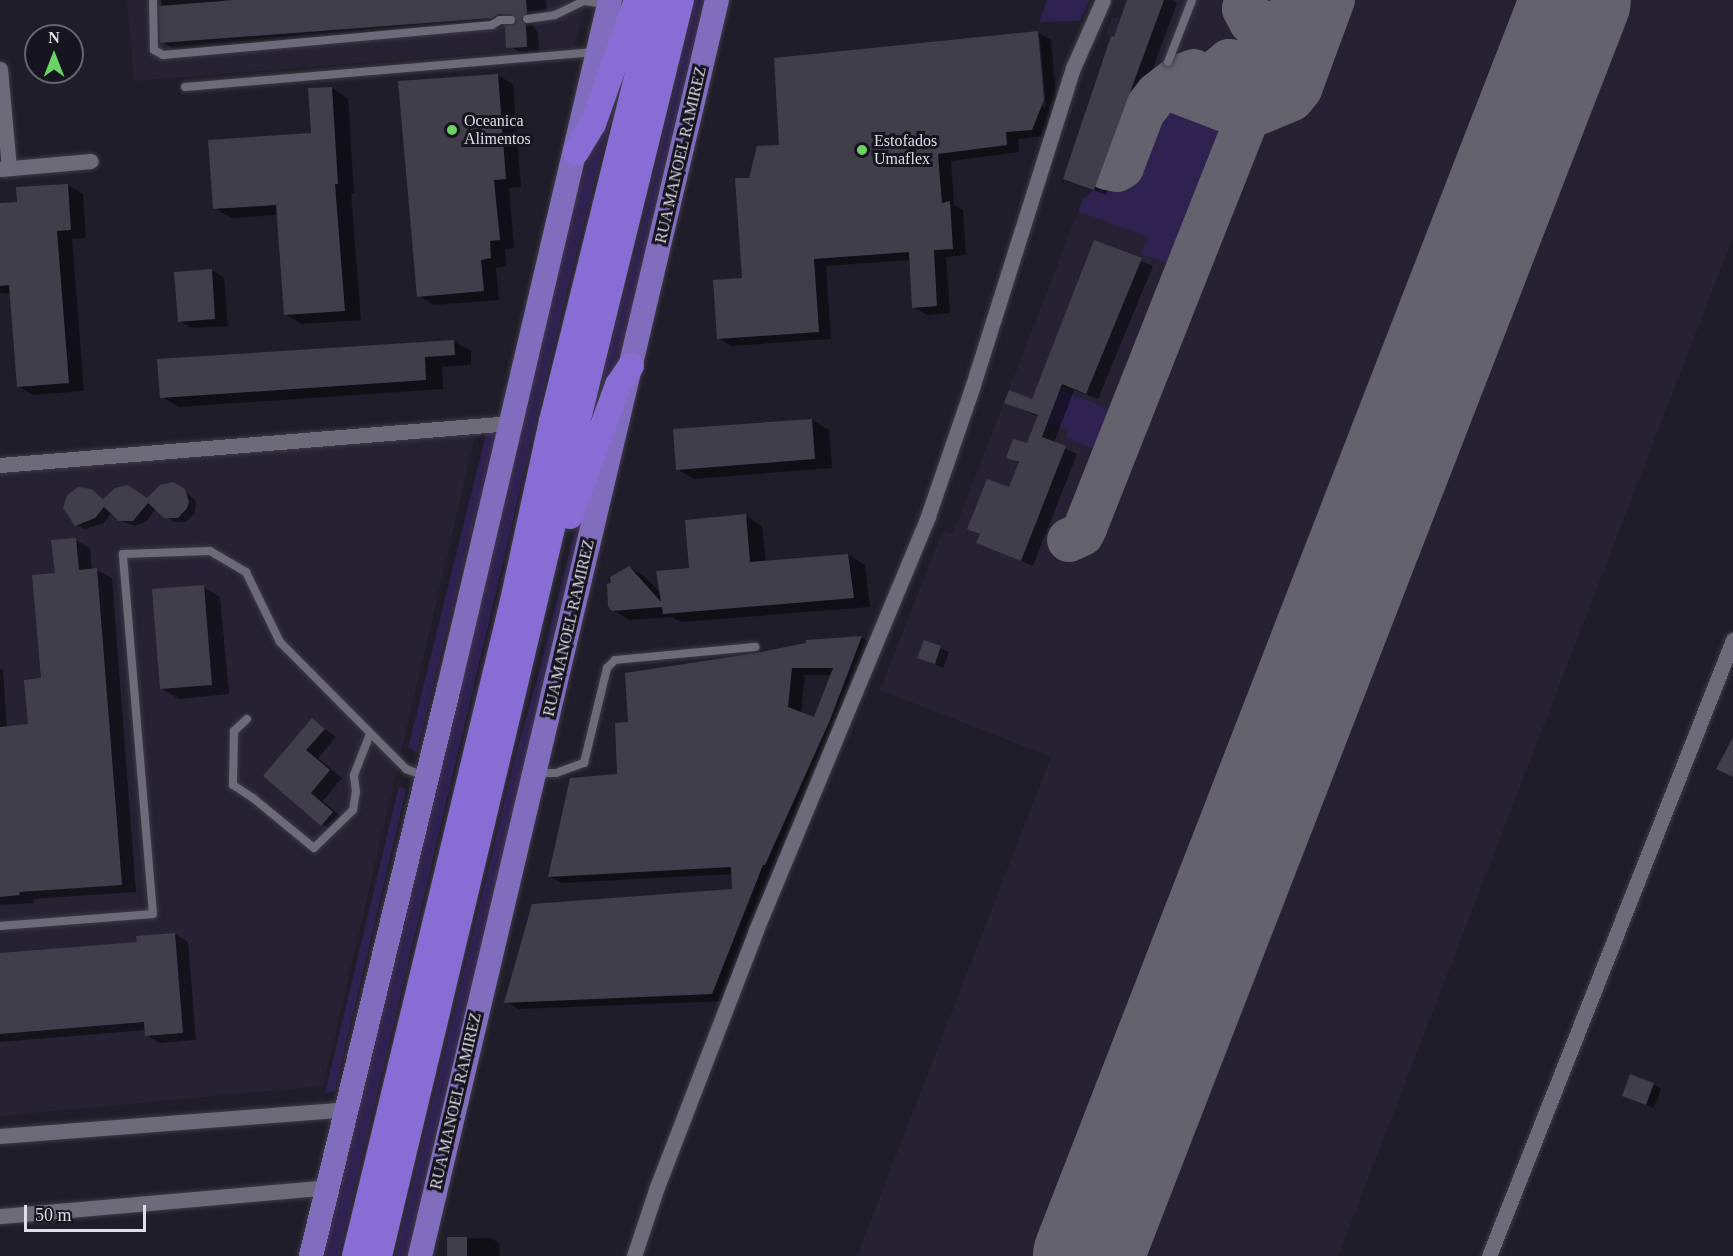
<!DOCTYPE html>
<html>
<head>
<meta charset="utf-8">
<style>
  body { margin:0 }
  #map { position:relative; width:1733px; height:1256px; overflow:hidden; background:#1f1d29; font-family:Georgia,serif }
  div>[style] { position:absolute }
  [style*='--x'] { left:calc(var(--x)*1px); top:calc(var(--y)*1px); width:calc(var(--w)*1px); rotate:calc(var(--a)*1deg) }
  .built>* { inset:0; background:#262234 }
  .green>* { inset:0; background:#2e2251 }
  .shadow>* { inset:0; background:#0007 }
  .taxiway>* { height:44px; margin:-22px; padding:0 22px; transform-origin:22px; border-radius:22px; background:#64626d }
  .runway>* { height:110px; margin:-55px; padding:0 55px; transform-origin:55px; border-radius:55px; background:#64626d }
  .building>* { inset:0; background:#403e4b }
  .roads { filter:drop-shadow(0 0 2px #3c3b44) drop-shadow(0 0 2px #3c3b44) }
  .service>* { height:8px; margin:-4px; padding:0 4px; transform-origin:4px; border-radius:4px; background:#6d6b7a }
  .minor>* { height:15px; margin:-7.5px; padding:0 7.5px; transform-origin:7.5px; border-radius:7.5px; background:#6d6b7a }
  .primary>* { height:24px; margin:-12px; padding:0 12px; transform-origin:12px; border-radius:12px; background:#816dbd }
  .trunk>* { height:26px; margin:-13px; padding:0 13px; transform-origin:13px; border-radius:13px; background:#886ed4 }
  .dots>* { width:16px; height:16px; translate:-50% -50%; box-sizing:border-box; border:3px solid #16141f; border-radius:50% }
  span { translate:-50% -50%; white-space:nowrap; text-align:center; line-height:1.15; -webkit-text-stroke:6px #16141f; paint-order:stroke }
  .poi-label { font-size:16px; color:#dfdee6 }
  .left { translate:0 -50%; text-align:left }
  .street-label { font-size:16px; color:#dfdee6 }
  .north { position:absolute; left:24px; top:24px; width:60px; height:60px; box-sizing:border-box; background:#16141f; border:2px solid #66656f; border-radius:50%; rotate:0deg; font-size:16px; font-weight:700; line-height:24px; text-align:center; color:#dfdee6 }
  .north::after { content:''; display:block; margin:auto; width:21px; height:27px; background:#6ad364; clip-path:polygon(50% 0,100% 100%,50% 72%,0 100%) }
  .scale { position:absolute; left:24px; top:1205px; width:122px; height:27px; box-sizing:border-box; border:3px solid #dfdee6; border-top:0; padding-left:8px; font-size:18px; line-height:21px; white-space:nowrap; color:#dfdee6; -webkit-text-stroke:4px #16141f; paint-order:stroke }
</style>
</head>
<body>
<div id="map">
  <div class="built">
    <div style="clip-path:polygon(127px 0,587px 0,574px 46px,134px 81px)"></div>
    <div style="clip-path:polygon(1127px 0,1733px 0,1733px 237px,1338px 1256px,857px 1256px,1051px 757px,880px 690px,943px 531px,953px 534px,1083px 199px,1094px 190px,1063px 179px,1111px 37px,1106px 34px,1112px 18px,1121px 18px)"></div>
    <div style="clip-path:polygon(476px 432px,323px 1086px,0 1116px,0 470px)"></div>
  </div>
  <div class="green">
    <div style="clip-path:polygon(695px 0,708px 0,628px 335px,588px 440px,585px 439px,642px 225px)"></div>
    <div style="clip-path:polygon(1047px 0,1090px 0,1080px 21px,1039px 22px)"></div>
    <div style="clip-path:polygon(635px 41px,601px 157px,567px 291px,339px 1256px,323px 1256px,569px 224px,586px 164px)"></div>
    <div style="clip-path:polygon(1160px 102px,1177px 102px,1228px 123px,1174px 265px,1141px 254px,1148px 237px,1078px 211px,1083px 199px,1099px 185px,1123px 193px,1147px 129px)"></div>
    <div style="clip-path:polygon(1061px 390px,1116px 412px,1100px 452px,1066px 437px,1068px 430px,1048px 422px)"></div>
    <div style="clip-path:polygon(487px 430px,496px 431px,417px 752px,408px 748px)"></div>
    <div style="clip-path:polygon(595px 474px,410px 1256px,395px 1256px,515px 757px,539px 672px,572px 541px)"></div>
    <div style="clip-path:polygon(399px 786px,406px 790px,335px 1091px,325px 1093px)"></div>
  </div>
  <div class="shadow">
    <div style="clip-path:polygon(161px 0,224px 0,224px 2px,501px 0,503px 27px,178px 51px,162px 42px)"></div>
    <div style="clip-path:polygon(510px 0,546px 0,547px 16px,540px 17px,533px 25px,538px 33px,539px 54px,524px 54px,511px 47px,519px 19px)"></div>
    <div style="clip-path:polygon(1128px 0,1172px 0,1177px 3px,1106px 195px,1064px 178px)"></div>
    <div style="clip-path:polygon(evenodd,1038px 33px,1051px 40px,1057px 108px,1045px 136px,1018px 139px,1019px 152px,951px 161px,954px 205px,963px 210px,966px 255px,946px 257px,950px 313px,927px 315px,914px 307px,911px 260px,826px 266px,831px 339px,731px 346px,718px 338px,744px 279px,751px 179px,781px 147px,1038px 33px,1037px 39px,1040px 39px,1046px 107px,1043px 107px,1037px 39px)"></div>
    <div style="clip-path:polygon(497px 75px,513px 84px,521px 187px,509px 188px,514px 248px,505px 249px,506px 266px,496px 268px,499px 300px,434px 305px,419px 296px)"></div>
    <div style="clip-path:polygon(332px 88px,348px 98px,354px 193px,351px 193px,361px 320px,302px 324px,285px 314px,278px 215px,231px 218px,215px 208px,312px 134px)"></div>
    <div style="clip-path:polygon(68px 185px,83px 194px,86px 238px,72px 239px,84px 391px,33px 395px,18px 386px,11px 294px,0 293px,0 238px,19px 204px)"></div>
    <div style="clip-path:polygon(1095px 242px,1153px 266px,1098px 399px,1074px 390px,1054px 443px,1077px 454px,1033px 566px,978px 542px,981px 535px,969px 528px,1009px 489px,1020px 464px,1008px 457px,1028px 445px,1039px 417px,1006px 402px,1033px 401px)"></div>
    <div style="clip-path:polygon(212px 270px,224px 278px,228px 326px,192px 328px,179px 321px)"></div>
    <div style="clip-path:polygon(453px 341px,471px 351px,471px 365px,442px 367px,443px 389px,179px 407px,162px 397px)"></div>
    <div style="clip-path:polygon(812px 420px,829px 430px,832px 468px,694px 479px,677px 469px)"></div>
    <div style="clip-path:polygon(179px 486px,196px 501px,195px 513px,186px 522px,174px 522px,156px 508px,147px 521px,135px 526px,123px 522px,111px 513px,104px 523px,85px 529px,76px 525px,91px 490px,105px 500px,147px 499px)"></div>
    <div style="clip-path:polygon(746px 516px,762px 526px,766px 562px,848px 555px,865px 565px,870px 607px,681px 622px,671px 617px,630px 620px,613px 610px,613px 583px,629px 567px,645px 577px,662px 595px)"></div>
    <div style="clip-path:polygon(75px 540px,90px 548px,92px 570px,97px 570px,112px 578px,136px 892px,33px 899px,34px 903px,0 905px,0 669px,3px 670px,7px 728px,29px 726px,42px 680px,56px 574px)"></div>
    <div style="clip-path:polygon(203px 587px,220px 597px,229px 694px,179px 699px,162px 689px)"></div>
    <div style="clip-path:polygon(evenodd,861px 637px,874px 645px,726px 1001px,519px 1009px,506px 1002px,734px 891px,733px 874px,562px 883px,549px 876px,618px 776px,630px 723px,861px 637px,805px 675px,832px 675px,815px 719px,801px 713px,805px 675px)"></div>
    <div style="clip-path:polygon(925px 642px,949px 652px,943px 668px,919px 657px)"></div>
    <div style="clip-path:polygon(313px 720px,336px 737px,318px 758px,342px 778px,323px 801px,345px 820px,335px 832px,322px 824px,265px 776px)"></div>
    <div style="clip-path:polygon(175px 934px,188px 942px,196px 1040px,160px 1043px,146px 1035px,146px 1030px,0 1042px,0 954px,139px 943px)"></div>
    <div style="clip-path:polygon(1653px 1084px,1661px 1089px,1654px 1108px,1623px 1096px)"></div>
    <div style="clip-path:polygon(491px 1238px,499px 1243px,500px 1256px,449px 1256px,449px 1239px)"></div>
  </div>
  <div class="taxiway">
    <div style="--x:1246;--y:0;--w:9;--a:103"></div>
    <div style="--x:1244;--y:9;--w:15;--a:62"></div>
    <div style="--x:1251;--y:22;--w:19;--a:3"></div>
    <div style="--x:1556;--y:0;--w:17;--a:73"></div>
    <div style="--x:1561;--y:16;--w:21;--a:90"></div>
    <div style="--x:1218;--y:81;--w:11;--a:-90"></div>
    <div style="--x:1218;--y:70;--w:14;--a:-39"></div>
    <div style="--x:1229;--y:61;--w:14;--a:8"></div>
    <div style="--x:1243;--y:63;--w:11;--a:45"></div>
    <div style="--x:1175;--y:91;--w:67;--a:20.9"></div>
    <div style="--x:1238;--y:115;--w:16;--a:0"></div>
    <div style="--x:1254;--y:115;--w:41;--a:-22.8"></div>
    <div style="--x:1292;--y:99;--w:13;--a:-51"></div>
    <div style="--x:1300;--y:89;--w:95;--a:-69.7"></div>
    <div style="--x:1107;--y:168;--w:10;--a:11"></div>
    <div style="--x:1117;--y:170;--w:6;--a:-31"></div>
    <div style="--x:1122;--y:167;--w:59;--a:-69.1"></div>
    <div style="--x:1143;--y:112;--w:23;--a:-52"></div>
    <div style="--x:1157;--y:94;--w:28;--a:-38"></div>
    <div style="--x:1179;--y:77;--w:16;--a:-22"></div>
    <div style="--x:1069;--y:540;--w:14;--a:-25"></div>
    <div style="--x:1082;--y:534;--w:7;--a:-63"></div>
    <div style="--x:1085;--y:528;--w:568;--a:-68.4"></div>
  </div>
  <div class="runway">
    <div style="--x:1088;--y:1256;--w:1347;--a:-68.77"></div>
  </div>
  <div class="building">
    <div style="clip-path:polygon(235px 0,526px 0,527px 13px,521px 19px,526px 25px,527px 47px,506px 48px,505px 26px,513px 25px,517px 21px,511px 14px,499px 14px,492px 18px,160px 43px,159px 6px)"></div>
    <div style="clip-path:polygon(1127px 0,1164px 0,1094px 190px,1063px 179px,1111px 36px,1114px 37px)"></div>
    <div style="clip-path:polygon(1038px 31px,1044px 100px,1032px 130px,1006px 132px,1007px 145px,938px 154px,942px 203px,950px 201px,953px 249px,934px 250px,937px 306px,912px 308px,909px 252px,814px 259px,819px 332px,717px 339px,713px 280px,742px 278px,735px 178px,749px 178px,757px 146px,779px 145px,774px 58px)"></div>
    <div style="clip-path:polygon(498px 74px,506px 179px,494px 180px,500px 240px,490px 241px,491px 258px,481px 260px,484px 291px,417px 297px,398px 81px)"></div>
    <div style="clip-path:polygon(332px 87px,338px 184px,335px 184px,345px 311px,284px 315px,276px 205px,213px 209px,208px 140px,311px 133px,308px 88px)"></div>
    <div style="clip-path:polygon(68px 184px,71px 230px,57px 231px,69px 383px,17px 387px,9px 285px,0 286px,0 203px,17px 202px,16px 187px)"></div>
    <div style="clip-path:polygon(1094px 240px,1142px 258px,1086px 394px,1062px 384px,1042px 437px,1066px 446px,1021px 561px,976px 543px,980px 534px,967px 529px,987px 479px,1009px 487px,1019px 462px,1006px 458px,1013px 439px,1027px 443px,1038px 415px,1004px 403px,1009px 390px,1032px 399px)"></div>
    <div style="clip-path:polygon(212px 269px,215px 319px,178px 322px,174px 272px)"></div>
    <div style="clip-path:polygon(454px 340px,455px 355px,425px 357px,426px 380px,160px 398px,157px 359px)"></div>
    <div style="clip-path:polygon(812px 419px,815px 459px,676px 470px,673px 429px)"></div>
    <div style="clip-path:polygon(173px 482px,185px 489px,189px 502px,187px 508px,178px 518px,164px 518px,148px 503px,133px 521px,119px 521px,104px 507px,95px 518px,75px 526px,63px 508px,67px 495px,78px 487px,91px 489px,103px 499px,115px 488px,128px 485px,147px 498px,160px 485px)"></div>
    <div style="clip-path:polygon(746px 514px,750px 562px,848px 554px,854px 598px,663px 614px,662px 607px,612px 611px,608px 606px,607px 584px,611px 583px,610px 577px,629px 566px,661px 602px,656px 571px,689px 568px,685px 520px)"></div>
    <div style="clip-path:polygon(76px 538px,79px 570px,97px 568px,122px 885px,19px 892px,20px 895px,0 897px,0 727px,28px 724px,24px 680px,41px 678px,32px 575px,55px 573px,51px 540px)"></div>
    <div style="clip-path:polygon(204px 585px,212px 685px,160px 689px,152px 589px)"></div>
    <div style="clip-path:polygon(evenodd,862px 636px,830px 720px,765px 865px,763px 865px,712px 994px,504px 1003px,532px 904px,732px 889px,731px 867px,548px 877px,570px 778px,617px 774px,615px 723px,628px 722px,625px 673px,756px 653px,806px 643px,806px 640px,862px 636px,792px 668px,833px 668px,814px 717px,788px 707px,792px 668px)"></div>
    <div style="clip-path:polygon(924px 640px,941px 646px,935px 664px,917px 658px)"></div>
    <div style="clip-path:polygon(312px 718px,325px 729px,306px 750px,330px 770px,311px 793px,333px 812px,321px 826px,263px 776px)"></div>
    <div style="clip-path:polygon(1733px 737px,1733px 777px,1716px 769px)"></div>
    <div style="clip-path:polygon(175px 933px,183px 1033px,145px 1036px,144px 1022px,0 1034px,0 953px,137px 942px,136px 936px)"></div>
    <div style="clip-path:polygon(1630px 1074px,1654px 1083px,1646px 1105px,1622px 1096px)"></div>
    <div style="clip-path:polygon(447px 1237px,467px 1237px,467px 1256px,447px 1256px)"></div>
  </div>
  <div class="roads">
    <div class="service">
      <div style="--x:153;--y:0;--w:50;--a:88.9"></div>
      <div style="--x:154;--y:50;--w:10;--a:29"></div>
      <div style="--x:163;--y:55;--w:330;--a:-5.2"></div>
      <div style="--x:492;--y:25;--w:9;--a:-32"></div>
      <div style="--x:500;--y:20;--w:11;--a:0"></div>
      <div style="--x:527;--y:19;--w:28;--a:-8"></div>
      <div style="--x:555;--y:15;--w:32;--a:-26"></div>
      <div style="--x:584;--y:1;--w:21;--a:8"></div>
      <div style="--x:1168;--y:62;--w:66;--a:-68.8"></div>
      <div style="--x:185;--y:87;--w:411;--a:-4.9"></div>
      <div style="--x:247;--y:719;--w:18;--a:137"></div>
      <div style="--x:234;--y:731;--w:54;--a:91.1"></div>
      <div style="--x:233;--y:785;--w:24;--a:33"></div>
      <div style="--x:253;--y:798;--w:79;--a:39.3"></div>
      <div style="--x:314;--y:848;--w:54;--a:-44.3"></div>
      <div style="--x:353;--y:810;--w:18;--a:-81"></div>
      <div style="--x:356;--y:792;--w:17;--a:-97"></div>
      <div style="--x:354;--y:775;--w:44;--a:-68.7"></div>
      <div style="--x:537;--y:773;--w:19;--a:0"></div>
      <div style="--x:556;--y:773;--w:30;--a:-20"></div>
      <div style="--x:584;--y:763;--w:98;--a:-76.4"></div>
      <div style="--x:607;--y:668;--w:11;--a:-45"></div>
      <div style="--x:615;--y:660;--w:141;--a:-5.3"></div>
      <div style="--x:0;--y:926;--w:153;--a:-4.5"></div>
      <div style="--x:153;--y:914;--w:361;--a:-94.8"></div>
      <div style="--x:123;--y:554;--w:87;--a:-2"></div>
      <div style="--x:210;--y:551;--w:42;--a:30.3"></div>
      <div style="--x:246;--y:572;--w:78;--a:64.1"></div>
      <div style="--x:280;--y:642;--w:179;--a:45.2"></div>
      <div style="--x:406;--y:769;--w:19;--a:21"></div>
    </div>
    <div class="minor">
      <div style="--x:0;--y:69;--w:99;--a:84.8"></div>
      <div style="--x:1;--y:169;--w:90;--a:-5.1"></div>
      <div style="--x:0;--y:465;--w:513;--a:-4.7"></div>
      <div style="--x:0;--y:1136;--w:350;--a:-4.4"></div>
      <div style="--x:0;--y:1216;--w:330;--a:-5"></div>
      <div style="--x:634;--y:1256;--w:73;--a:-71.6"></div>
      <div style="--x:657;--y:1187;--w:275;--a:-68.9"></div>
      <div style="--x:756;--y:930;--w:448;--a:-67.4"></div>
      <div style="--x:928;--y:516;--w:135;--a:-71"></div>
      <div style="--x:972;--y:388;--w:336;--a:-72.5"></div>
      <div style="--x:1073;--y:68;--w:74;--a:-66.2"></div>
      <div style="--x:1489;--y:1256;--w:663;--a:-68.39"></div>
    </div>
    <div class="primary">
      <div style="--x:311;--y:1256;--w:585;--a:-76.37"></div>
      <div style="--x:449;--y:687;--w:706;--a:-76.81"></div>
      <div style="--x:420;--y:1256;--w:1291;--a:-76.7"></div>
    </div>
    <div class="trunk">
      <div style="--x:576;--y:152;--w:33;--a:-59"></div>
      <div style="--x:593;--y:124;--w:132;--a:-70.5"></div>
      <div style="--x:570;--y:516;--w:140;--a:-69.9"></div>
      <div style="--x:618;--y:385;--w:23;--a:-56"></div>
      <div style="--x:355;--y:1256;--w:674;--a:-76.44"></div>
      <div style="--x:513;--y:601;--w:184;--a:-77.8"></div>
      <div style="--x:552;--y:421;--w:434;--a:-76.1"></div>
      <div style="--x:379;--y:1256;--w:852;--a:-76.63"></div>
      <div style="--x:576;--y:427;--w:440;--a:-76.2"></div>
    </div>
  </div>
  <div class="dots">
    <div style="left:452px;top:130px;background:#6ad364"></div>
    <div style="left:862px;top:150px;background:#6ad364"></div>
  </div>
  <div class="poi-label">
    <span class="left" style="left:464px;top:130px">Oceanica<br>Alimentos</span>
    <span class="left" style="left:874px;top:150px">Estofados<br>Umaflex</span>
  </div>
  <div class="street-label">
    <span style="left:681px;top:155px;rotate:-77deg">RUA MANOEL RAMIREZ</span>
    <span style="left:569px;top:628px;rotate:-77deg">RUA MANOEL RAMIREZ</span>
    <span style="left:456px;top:1101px;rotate:-77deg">RUA MANOEL RAMIREZ</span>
  </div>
  <div class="north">N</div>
  <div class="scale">50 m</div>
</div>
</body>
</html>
